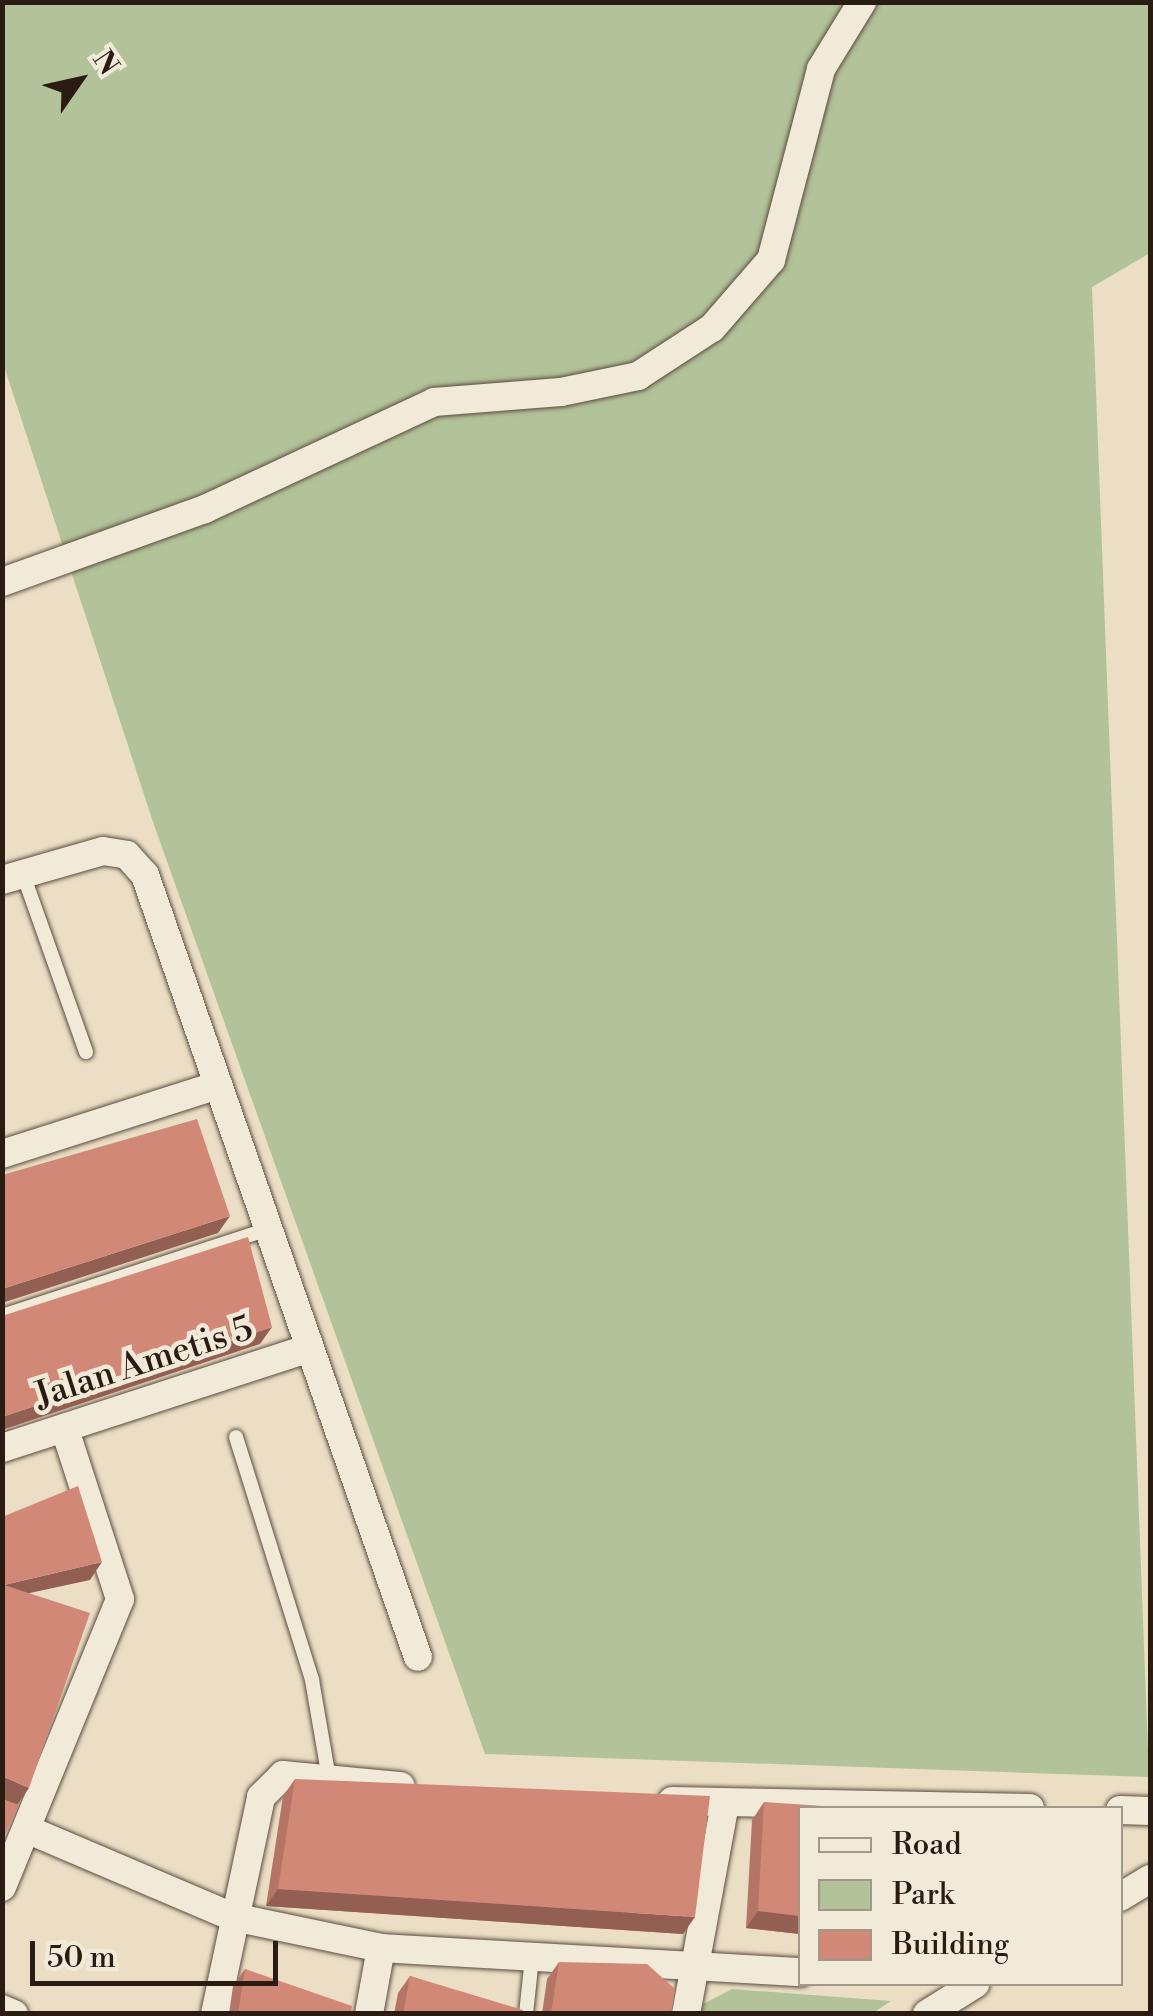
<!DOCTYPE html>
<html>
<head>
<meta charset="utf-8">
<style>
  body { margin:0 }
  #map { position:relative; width:1153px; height:2016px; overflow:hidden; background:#ebdec4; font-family:"Libre Bodoni",serif }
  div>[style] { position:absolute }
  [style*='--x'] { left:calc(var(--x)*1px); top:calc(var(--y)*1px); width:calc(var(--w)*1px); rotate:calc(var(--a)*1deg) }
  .green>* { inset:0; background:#b2c299 }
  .roads { filter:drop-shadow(0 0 2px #5b4c3f) drop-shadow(0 0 2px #5b4c3f) }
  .lane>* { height:14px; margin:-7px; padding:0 7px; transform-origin:7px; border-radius:7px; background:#f2ead9 }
  .street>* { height:28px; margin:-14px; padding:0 14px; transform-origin:14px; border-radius:14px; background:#f2ead9 }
  .wall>* { inset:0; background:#b57565 }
  .shaded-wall>* { inset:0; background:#935f53 }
  .building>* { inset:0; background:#d28876 }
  span { translate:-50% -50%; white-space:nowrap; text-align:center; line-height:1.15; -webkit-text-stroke:9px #f2ead9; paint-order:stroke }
  .street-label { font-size:35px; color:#2b1c13 }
  .frame { position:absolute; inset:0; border:5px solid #2b1c13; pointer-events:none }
  .legend { position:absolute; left:798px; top:1806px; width:325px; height:180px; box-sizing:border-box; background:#f2ead9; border:2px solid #a2988a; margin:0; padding:12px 18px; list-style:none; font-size:30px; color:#2b1c13 }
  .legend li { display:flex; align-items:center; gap:20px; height:50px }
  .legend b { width:50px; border:2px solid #a2988a }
  .north { position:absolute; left:30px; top:30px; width:100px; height:100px; -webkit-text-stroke:8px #f2ead9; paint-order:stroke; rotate:56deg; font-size:28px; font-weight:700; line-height:40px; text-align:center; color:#2b1c13 }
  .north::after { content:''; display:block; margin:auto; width:35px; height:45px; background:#2b1c13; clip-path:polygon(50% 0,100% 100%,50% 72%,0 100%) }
  .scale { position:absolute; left:30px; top:1941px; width:248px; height:45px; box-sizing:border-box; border:5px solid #2b1c13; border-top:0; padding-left:12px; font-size:30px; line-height:35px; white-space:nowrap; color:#2b1c13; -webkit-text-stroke:8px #f2ead9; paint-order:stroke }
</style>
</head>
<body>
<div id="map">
  <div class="green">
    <div style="clip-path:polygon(2px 3px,1150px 3px,1150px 253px,1092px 287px,1149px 1777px,485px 1754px,153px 822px,3px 363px)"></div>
    <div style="clip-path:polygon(732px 1989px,891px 2001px,873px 2013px,702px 2013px,703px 2004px)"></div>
  </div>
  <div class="roads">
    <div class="lane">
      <div style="--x:23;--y:874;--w:189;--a:70.5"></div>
      <div style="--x:2;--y:1316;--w:280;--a:-18.1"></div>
      <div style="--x:236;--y:1437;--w:255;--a:72.6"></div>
      <div style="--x:312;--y:1680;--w:99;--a:80.2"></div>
      <div style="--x:526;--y:2014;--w:56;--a:-83.9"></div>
    </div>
    <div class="street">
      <div style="--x:2;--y:582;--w:216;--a:-19.8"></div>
      <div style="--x:205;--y:509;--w:253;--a:-25"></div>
      <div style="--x:434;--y:402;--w:127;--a:-4.5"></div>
      <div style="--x:561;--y:392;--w:79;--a:-11.7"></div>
      <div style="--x:638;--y:376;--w:88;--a:-33"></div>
      <div style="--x:712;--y:328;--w:90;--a:-49.1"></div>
      <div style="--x:771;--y:260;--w:197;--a:-75.3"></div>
      <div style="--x:821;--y:69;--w:79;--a:-58.5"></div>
      <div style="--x:2;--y:880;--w:105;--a:-16"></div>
      <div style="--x:103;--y:851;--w:24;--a:9"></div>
      <div style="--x:127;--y:855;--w:27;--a:48"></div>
      <div style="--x:145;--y:875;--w:828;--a:70.76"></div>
      <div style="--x:2;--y:1154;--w:227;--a:-17.7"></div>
      <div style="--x:2;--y:1448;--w:323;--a:-18"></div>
      <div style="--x:672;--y:1801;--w:358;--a:1.1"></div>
      <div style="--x:1120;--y:1810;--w:30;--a:2"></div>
      <div style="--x:29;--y:1830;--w:222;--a:23.1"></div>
      <div style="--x:233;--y:1917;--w:151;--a:11.8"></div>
      <div style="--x:381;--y:1948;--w:420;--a:3.3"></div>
      <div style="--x:2;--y:1887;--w:311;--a:-67.7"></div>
      <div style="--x:120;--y:1599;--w:178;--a:-108"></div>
      <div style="--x:1120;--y:1897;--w:35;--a:-31"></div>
      <div style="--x:2;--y:2009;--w:13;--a:23"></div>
      <div style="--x:215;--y:2014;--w:222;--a:-78"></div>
      <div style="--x:261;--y:1797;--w:31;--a:-45"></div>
      <div style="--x:283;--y:1775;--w:118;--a:5.4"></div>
      <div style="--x:369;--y:2014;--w:67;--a:-79.7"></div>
      <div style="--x:686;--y:2014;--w:215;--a:-79.5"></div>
      <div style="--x:927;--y:2014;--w:57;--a:-32"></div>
    </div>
  </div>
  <div class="wall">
    <div style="clip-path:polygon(295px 1779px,683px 1934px,266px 1906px,283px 1796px)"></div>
    <div style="clip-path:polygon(764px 1802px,800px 1808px,800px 1934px,746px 1928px,752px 1820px)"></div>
    <div style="clip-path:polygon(559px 1962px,671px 2014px,542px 2014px,547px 1979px)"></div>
    <div style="clip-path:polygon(245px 1969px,351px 2014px,229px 2014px,233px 1986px)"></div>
    <div style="clip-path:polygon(410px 1976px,522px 2014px,394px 2014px,398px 1993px)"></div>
  </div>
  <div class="shaded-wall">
    <div style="clip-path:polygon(230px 1216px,218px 1233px,2px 1303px,2px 1289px)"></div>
    <div style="clip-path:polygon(272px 1327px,260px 1344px,2px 1430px,2px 1417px)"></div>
    <div style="clip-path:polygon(102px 1562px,90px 1580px,2px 1599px,4px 1585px)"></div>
    <div style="clip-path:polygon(2px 1776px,29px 1788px,17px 1805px,2px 1799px)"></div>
    <div style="clip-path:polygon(278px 1889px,695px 1917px,683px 1934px,266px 1906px)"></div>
    <div style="clip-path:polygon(758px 1911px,800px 1916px,800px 1934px,746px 1928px)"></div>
  </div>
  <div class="building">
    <div style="clip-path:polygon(197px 1119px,230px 1216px,2px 1289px,2px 1175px)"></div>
    <div style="clip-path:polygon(248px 1237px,272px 1327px,2px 1417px,2px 1316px)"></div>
    <div style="clip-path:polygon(78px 1486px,102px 1562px,4px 1585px,2px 1576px,2px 1517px)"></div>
    <div style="clip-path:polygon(4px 1585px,90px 1613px,29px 1788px,2px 1776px,2px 1589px)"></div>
    <div style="clip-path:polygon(295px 1779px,710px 1796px,695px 1917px,278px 1889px)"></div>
    <div style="clip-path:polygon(2px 1799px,19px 1805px,2px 1840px)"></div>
    <div style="clip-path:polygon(764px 1802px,853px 1808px,800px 1808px,800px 1916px,758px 1911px)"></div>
    <div style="clip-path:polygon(559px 1962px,647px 1964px,675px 1989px,671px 2014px,551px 2014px)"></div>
    <div style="clip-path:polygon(245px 1969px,352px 2006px,351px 2014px,238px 2014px)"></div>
    <div style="clip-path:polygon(410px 1976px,523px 2010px,522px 2014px,403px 2014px)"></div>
  </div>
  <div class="street-label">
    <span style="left:144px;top:1363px;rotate:-18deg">Jalan Ametis 5</span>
  </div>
  <div class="frame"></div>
  <ul class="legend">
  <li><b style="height:12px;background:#f2ead9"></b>Road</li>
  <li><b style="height:28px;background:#b2c299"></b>Park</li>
  <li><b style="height:28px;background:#d28876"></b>Building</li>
  </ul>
  <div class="north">N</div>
  <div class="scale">50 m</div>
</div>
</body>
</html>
